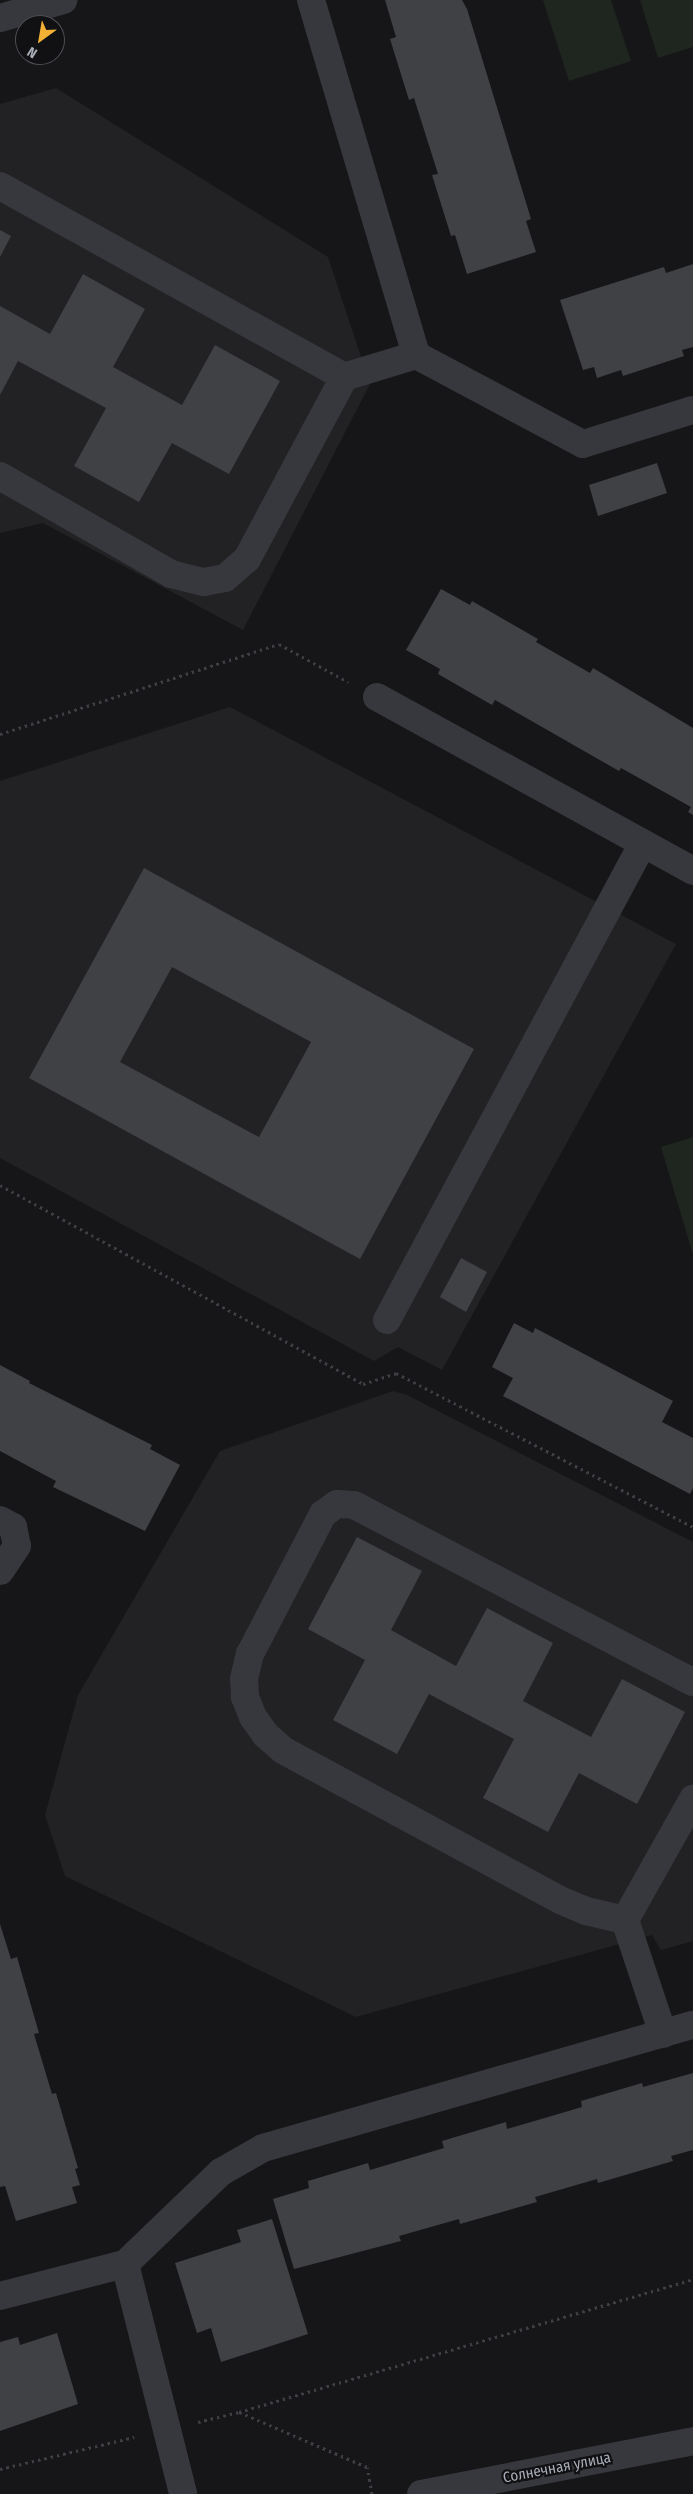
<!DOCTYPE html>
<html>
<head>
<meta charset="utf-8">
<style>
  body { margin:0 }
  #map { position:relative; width:693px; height:2494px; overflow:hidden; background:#161618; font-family:"Fira Sans Condensed",sans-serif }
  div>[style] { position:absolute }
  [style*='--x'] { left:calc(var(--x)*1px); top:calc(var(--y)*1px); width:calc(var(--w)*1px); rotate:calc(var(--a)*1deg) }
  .built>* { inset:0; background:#222225 }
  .green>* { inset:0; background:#1e261f }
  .building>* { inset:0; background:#404145 }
  .path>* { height:3px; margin-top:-1.5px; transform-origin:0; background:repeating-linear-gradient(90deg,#3d3f44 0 2.5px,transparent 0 6.5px) }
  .minor>* { height:28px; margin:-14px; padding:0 14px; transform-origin:14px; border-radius:14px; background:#37383d }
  span { translate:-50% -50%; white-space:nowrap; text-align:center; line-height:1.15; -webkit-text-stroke:4.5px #111113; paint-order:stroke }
  .street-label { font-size:15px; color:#a8adb8 }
  .north { position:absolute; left:15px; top:15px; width:50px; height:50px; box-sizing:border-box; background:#111113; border:1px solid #4d4f55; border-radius:50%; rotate:212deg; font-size:14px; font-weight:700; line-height:20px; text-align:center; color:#a8adb8 }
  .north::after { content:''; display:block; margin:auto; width:18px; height:22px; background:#f2b134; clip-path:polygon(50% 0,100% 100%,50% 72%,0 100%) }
</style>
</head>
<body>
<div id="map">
  <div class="built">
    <div style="clip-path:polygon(56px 88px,328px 257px,370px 384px,243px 630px,43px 523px,0 533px,0 104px)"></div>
    <div style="clip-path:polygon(230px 707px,676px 944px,442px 1370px,398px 1347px,374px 1361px,0 1158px,0 781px)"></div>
    <div style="clip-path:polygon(393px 1391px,407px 1395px,693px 1542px,693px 1941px,661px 1950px,652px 1935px,356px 2017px,65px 1876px,45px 1815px,78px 1695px,220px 1451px)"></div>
  </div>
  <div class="green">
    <div style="clip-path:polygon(543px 0,611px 0,631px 61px,569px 81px)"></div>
    <div style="clip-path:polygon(640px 0,693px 0,693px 47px,658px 58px)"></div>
    <div style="clip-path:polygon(693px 1137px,693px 1255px,661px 1147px)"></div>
  </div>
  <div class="building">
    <div style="clip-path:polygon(385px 0,462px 0,467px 9px,531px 219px,526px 221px,536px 252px,467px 274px,455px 235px,451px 236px,432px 175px,438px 174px,414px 98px,409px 100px,390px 39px,396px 37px)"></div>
    <div style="clip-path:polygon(0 230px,11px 236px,0 257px)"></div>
    <div style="clip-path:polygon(693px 264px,693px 347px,682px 350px,684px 356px,623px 376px,621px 370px,597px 378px,594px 367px,583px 370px,560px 300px,664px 267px,666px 273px)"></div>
    <div style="clip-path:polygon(83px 274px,145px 309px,113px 367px,182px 405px,215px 345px,280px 381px,229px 474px,172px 443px,139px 502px,74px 466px,106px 408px,18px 361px,0 395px,0 306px,50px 334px)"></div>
    <div style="clip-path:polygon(657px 463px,667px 493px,598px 516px,589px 485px)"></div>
    <div style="clip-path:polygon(441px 589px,470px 605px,472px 601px,538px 639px,536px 642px,590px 673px,593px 668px,693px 728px,693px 815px,688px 812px,691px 807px,621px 768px,619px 771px,495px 700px,492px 705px,438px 674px,440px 669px,406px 650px)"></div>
    <div style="clip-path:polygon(evenodd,144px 868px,474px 1049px,360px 1259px,29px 1078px,144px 868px,172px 967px,311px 1042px,259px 1137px,120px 1062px,172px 967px)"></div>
    <div style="clip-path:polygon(461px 1258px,487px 1272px,466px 1312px,440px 1297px)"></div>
    <div style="clip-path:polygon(514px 1323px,533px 1333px,535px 1328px,673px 1401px,662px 1422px,693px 1438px,693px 1488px,690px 1494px,503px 1396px,513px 1378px,492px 1367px)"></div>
    <div style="clip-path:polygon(0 1365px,30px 1381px,29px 1383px,152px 1445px,150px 1449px,180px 1465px,145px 1531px,53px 1487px,56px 1481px,0 1451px)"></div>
    <div style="clip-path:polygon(357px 1537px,422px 1571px,391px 1630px,456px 1666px,487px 1608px,553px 1643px,523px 1701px,591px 1737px,622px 1679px,685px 1712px,637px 1804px,579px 1773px,548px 1832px,483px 1798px,514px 1739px,429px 1694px,397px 1754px,333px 1720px,365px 1660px,308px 1629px)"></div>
    <div style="clip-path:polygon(0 1924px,11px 1959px,17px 1957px,39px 2033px,34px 2034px,52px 2094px,56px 2093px,78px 2168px,75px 2169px,80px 2185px,72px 2187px,77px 2203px,16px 2221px,5px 2186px,0 2187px)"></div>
    <div style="clip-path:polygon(693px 2073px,693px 2150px,671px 2156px,673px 2161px,598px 2183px,597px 2179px,535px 2197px,537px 2202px,460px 2224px,459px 2219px,399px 2236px,401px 2241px,294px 2269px,273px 2199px,309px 2188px,308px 2181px,368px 2163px,370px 2170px,444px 2148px,442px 2141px,506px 2122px,507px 2129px,582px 2107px,581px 2101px,642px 2083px,643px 2087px)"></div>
    <div style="clip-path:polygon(272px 2219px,308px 2334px,221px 2362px,211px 2328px,197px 2333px,175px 2263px,241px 2242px,237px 2230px)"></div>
    <div style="clip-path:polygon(57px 2333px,78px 2404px,0 2431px,0 2342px,18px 2337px,20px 2345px)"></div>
  </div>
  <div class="path">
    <div style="--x:0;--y:734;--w:293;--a:-17.9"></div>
    <div style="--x:279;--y:644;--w:79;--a:28.8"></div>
    <div style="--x:0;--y:1185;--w:414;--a:28.7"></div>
    <div style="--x:363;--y:1384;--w:35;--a:-18"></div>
    <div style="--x:396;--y:1373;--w:335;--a:27.4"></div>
    <div style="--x:198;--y:2422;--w:42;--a:-13.7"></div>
    <div style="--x:0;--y:2469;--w:138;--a:-13.4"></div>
    <div style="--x:372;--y:2494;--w:27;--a:-100"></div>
    <div style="--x:367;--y:2467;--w:139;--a:-156.7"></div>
    <div style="--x:239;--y:2412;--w:473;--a:-16.3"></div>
  </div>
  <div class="minor">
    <div style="--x:311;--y:0;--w:370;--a:73.5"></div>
    <div style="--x:416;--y:355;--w:189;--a:28.1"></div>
    <div style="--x:583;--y:444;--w:115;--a:-17.2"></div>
    <div style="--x:0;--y:18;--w:66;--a:-15.9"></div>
    <div style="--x:0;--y:186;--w:393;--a:29"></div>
    <div style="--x:0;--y:476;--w:197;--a:29.8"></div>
    <div style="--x:171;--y:574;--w:34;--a:14"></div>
    <div style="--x:204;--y:582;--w:21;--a:-11"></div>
    <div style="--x:225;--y:578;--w:29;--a:-41"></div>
    <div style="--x:247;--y:559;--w:206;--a:-61.9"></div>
    <div style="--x:344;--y:377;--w:75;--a:-17"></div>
    <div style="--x:377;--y:697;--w:361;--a:28.8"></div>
    <div style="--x:387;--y:1320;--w:541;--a:-61.78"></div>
    <div style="--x:0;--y:1520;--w:15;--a:28"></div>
    <div style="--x:13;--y:1527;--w:19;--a:78"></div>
    <div style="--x:17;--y:1546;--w:30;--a:124"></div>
    <div style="--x:625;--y:1920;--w:40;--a:-167"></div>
    <div style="--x:586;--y:1911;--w:26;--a:-157"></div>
    <div style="--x:562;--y:1901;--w:317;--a:-151.6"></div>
    <div style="--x:283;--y:1750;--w:23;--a:-139"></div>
    <div style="--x:266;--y:1735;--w:22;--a:-126"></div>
    <div style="--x:253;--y:1717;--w:22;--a:-112"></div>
    <div style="--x:245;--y:1697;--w:18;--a:-93"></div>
    <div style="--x:244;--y:1679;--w:26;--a:-77"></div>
    <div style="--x:250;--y:1654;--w:158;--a:-62.5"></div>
    <div style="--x:323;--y:1514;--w:17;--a:-36"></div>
    <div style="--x:337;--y:1504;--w:17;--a:3"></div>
    <div style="--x:354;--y:1505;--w:382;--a:27.6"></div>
    <div style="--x:663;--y:2034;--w:120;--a:-108.4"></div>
    <div style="--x:625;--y:1920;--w:139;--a:-60.7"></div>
    <div style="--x:125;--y:2264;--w:133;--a:-43.8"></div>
    <div style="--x:221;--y:2172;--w:48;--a:-29.7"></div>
    <div style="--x:263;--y:2148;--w:447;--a:-16"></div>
    <div style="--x:0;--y:2296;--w:129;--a:-14.4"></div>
    <div style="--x:125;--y:2264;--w:237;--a:75.8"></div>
    <div style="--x:421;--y:2494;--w:277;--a:-11"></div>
  </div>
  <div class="street-label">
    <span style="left:557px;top:2468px;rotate:-11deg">Солнечная улица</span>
  </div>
  <div class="north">N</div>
</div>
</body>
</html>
